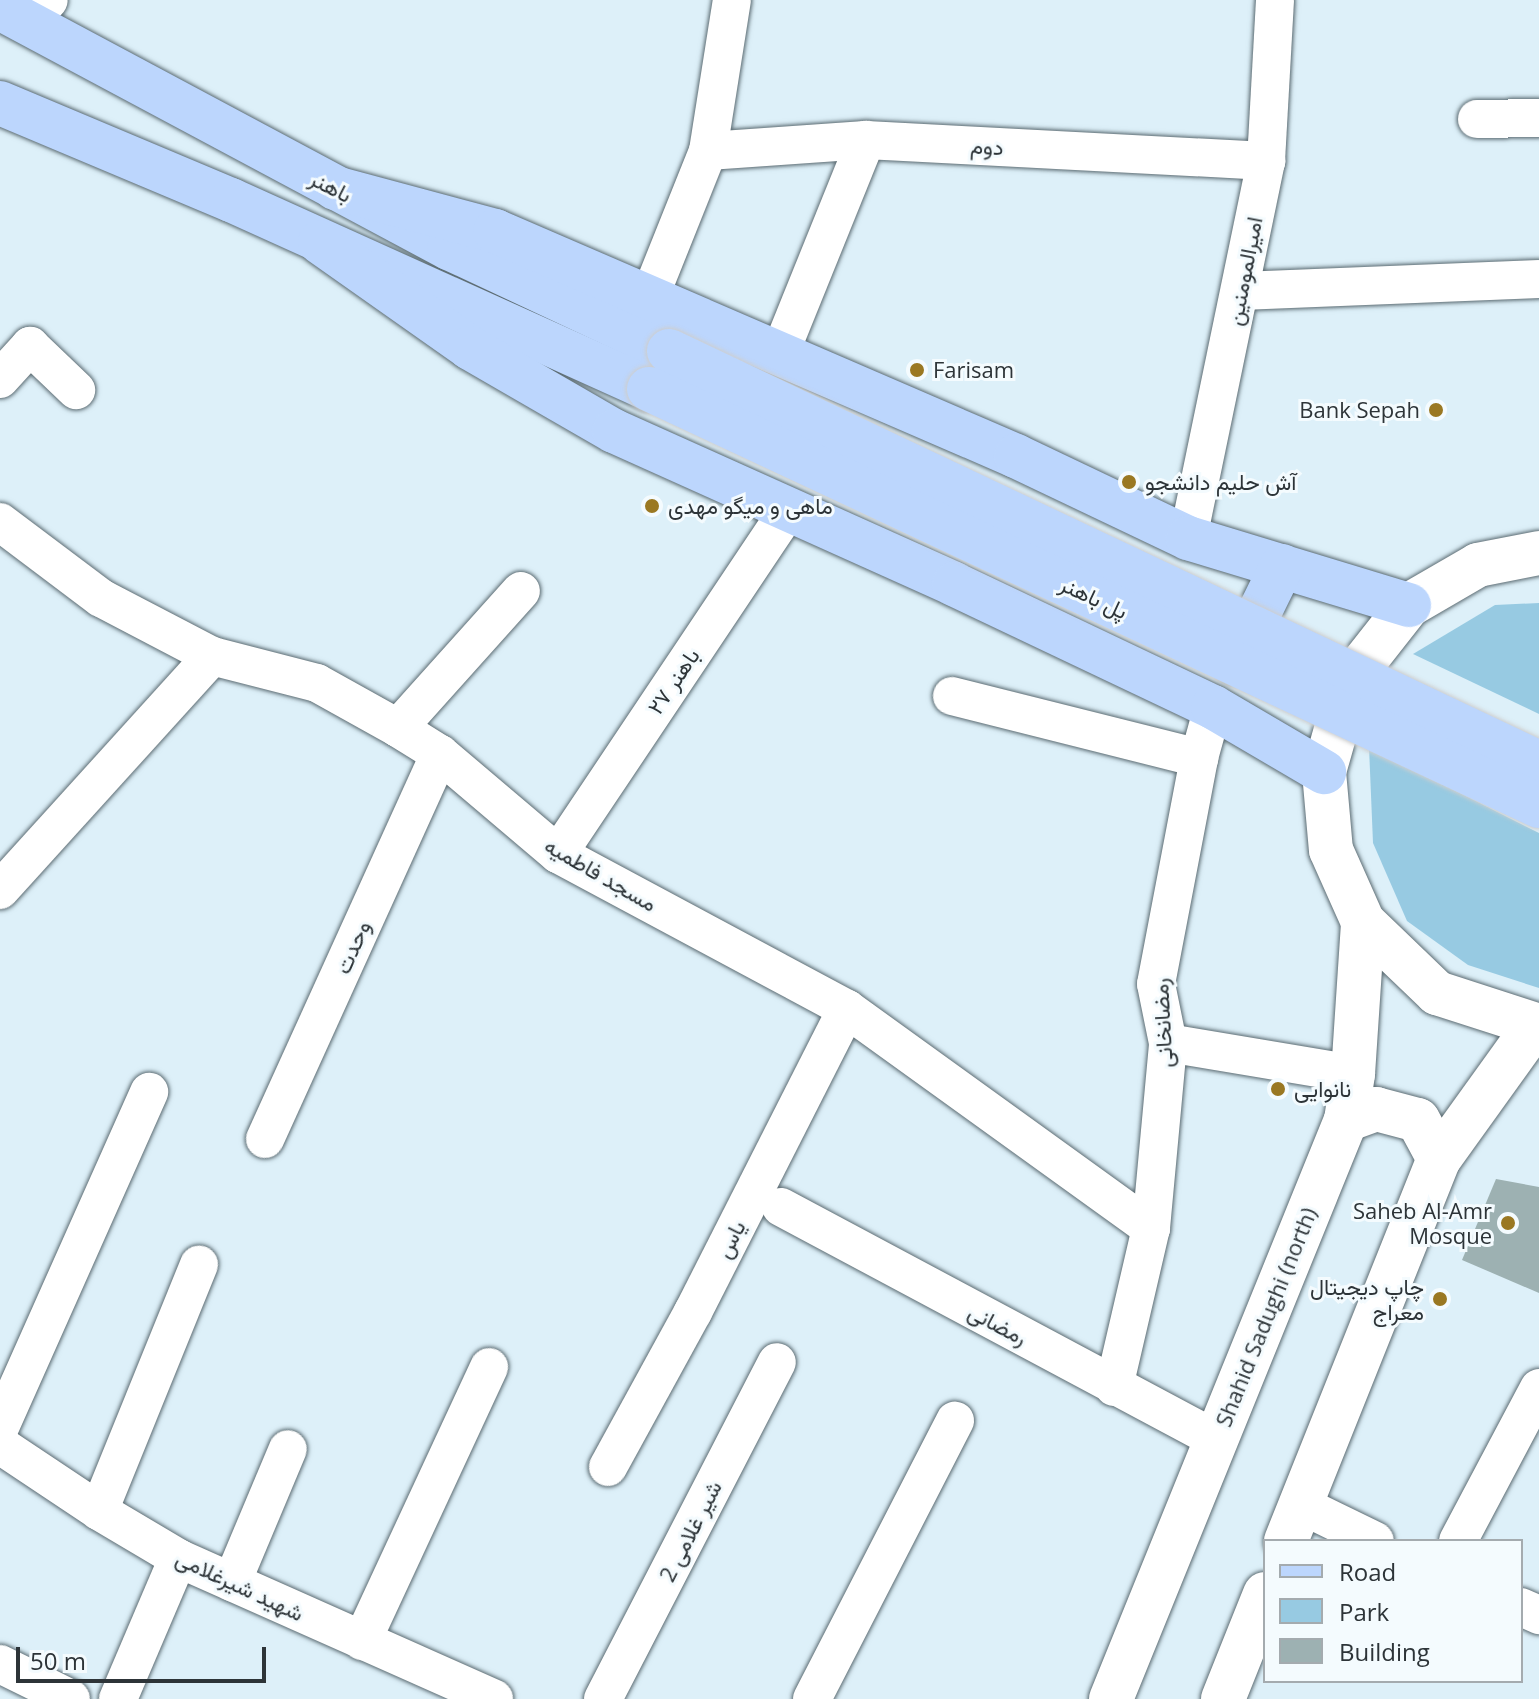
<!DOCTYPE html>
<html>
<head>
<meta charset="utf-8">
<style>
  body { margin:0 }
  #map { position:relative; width:1539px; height:1699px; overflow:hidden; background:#ddf0f9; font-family:"Open Sans",Vazirmatn,sans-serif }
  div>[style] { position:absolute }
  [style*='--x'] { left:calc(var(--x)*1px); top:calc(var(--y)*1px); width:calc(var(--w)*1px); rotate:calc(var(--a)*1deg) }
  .green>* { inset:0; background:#97cae2 }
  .building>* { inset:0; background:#9db1b2 }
  .roads { filter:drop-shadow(0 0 2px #5b6b72) drop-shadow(0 0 2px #5b6b72) }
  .street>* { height:38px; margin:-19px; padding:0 19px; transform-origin:19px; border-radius:19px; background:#fff }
  .secondary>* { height:44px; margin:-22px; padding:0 22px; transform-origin:22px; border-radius:22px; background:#fff }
  .primary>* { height:44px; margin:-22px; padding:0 22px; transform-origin:22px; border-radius:22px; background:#bcd6fd }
  .bridges { filter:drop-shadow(0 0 2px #cdcecf) drop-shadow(0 0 2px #cdcecf) }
  .primary-bridge>* { height:44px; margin:-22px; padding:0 22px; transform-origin:22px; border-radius:22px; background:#bcd6fd }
  .dots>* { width:22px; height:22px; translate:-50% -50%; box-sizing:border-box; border:4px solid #f4fbfe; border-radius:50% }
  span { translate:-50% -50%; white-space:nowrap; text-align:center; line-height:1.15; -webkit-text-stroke:6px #f4fbfe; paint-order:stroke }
  .street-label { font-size:22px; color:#2d3438 }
  .poi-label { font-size:22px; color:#2d3438 }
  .left { translate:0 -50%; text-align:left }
  .right { translate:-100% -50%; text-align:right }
  .legend { position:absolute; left:1263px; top:1539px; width:260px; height:144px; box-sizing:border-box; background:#f4fbfe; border:2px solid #a4abaf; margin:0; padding:10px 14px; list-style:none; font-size:24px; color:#2d3438 }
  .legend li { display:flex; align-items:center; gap:16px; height:40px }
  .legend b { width:40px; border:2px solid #a4abaf }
  .scale { position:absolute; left:16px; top:1647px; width:250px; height:36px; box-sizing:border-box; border:4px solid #2d3438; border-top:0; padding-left:10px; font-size:24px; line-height:28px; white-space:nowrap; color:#2d3438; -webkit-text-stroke:6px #f4fbfe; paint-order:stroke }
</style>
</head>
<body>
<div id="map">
  <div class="green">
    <div style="clip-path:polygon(1539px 603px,1539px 714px,1413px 654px,1495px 605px)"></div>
    <div style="clip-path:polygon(1369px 747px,1539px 833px,1539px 988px,1468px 965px,1407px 921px,1373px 843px)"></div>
  </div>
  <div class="building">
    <div style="clip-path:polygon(1496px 1179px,1539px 1187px,1539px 1293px,1462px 1260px)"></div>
  </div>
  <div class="roads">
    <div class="street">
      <div style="--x:26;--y:20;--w:30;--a:-41"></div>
      <div style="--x:1477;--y:119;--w:62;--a:-0.9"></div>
      <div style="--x:708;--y:151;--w:158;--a:-4"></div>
      <div style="--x:866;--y:140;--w:401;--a:3"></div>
      <div style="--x:1241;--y:291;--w:298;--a:-2.3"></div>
      <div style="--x:650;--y:296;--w:156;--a:-68.2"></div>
      <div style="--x:708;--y:151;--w:153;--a:-81"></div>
      <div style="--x:780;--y:353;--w:230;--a:-68"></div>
      <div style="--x:0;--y:379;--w:45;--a:-47.7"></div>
      <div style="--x:30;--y:346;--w:64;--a:43.7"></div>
      <div style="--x:0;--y:522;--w:126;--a:37"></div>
      <div style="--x:101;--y:598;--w:125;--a:27.6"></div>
      <div style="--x:212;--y:656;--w:108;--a:14.4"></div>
      <div style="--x:317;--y:683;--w:93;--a:29.1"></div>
      <div style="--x:398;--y:728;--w:49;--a:31.8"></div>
      <div style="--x:440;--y:754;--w:155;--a:40.3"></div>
      <div style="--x:558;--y:854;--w:328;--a:28.2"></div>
      <div style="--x:847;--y:1009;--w:375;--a:35.8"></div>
      <div style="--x:1188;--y:538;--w:385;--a:-78.3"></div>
      <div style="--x:1266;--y:161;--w:161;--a:-86.8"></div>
      <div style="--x:952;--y:696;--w:255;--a:14.1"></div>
      <div style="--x:398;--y:728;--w:184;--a:-48.1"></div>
      <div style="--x:558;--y:854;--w:415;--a:-56.2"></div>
      <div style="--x:0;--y:890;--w:316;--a:-47.8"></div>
      <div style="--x:1168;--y:1043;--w:188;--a:9.5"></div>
      <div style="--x:265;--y:1139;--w:423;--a:-65.6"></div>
      <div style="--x:781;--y:1207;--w:493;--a:28.1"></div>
      <div style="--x:1114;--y:1387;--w:163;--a:-76.9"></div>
      <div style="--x:1151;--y:1228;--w:186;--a:-84.7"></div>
      <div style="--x:1168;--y:1043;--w:60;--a:-101.5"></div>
      <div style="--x:1156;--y:984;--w:230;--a:-79.2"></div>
      <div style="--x:1199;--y:758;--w:53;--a:-74.6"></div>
      <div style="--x:0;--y:1427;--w:367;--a:-66"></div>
      <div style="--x:0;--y:1445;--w:119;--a:33.7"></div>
      <div style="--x:99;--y:1511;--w:92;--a:30.7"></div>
      <div style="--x:178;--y:1558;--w:346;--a:24"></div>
      <div style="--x:608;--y:1467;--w:177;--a:-61.3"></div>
      <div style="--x:693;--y:1312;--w:340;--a:-63.1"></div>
      <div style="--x:1301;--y:1505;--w:82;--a:25.9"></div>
      <div style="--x:99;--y:1511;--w:266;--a:-67.9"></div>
      <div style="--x:1458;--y:1541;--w:173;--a:-62.1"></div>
      <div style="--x:232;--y:1582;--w:144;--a:-67.2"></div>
      <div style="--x:1521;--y:1607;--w:20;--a:24"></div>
      <div style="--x:362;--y:1641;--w:302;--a:-65.1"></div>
      <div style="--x:0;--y:1664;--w:79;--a:26.2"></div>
      <div style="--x:118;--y:1699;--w:153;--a:-66.9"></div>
      <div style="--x:603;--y:1699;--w:379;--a:-62.7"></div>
      <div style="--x:812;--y:1699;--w:313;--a:-62.8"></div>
    </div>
    <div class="secondary">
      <div style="--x:1539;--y:553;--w:62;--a:168.9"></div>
      <div style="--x:1478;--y:565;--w:80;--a:149.9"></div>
      <div style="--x:1409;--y:605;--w:95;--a:128.2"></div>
      <div style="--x:1350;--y:680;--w:96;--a:105.8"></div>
      <div style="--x:1324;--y:772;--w:78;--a:84.9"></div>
      <div style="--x:1331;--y:850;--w:79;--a:66"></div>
      <div style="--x:1363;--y:922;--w:103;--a:43.8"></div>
      <div style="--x:1437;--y:993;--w:107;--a:17.9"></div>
      <div style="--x:1346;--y:1120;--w:32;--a:-20"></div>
      <div style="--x:1376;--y:1109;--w:43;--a:14.7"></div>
      <div style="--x:1418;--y:1120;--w:44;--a:61.7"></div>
      <div style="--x:1286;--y:1541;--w:412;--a:-68.2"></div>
      <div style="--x:1439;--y:1159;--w:163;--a:-54.3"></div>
      <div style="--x:1111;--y:1699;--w:625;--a:-67.91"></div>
      <div style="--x:1346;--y:1120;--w:47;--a:-81.3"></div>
      <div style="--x:1353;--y:1074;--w:152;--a:-86.2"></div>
      <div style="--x:1223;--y:1699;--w:113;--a:-68.2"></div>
    </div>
    <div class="primary">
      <div style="--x:0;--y:8;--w:509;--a:28.13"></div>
      <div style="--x:449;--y:248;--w:243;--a:25.1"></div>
      <div style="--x:0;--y:103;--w:251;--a:22.8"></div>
      <div style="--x:231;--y:200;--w:459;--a:24.3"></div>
      <div style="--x:335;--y:188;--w:166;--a:15"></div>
      <div style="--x:495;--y:231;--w:568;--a:23.36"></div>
      <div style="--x:1016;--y:456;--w:191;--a:25.5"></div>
      <div style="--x:1188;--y:538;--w:231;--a:16.9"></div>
      <div style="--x:320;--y:242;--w:184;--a:35.2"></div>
      <div style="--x:470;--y:348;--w:166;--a:30"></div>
      <div style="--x:614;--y:431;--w:373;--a:24.2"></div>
      <div style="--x:954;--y:584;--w:287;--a:25.4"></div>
      <div style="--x:1213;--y:707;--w:129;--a:30.4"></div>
      <div style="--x:1235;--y:662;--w:107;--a:-63.9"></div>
    </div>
  </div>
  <div class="bridges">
    <div class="primary-bridge">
      <div style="--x:669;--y:351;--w:963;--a:25.34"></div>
      <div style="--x:649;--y:389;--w:983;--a:25.1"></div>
    </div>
  </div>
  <div class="dots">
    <div style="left:917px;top:370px;background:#9a7822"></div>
    <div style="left:1436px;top:410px;background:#9a7822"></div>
    <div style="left:1129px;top:482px;background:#9a7822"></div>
    <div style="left:652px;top:506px;background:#9a7822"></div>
    <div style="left:1278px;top:1089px;background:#9a7822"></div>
    <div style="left:1508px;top:1223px;background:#9a7822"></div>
    <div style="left:1440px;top:1299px;background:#9a7822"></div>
  </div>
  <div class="street-label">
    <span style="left:987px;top:146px;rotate:3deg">دوم</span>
    <span style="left:331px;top:186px;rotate:27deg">باهنر</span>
    <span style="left:1244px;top:271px;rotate:-79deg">امیرالمومنین</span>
    <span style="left:1094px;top:597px;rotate:25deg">پل باهنر</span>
    <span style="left:673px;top:681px;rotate:-56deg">باهنر ۲۷</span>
    <span style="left:601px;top:874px;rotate:30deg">مسجد فاطمیه</span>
    <span style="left:352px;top:947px;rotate:-66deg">وحدت</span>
    <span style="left:1162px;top:1023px;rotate:-93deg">رمضانخانی</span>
    <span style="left:730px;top:1239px;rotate:-63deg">یاس</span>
    <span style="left:1266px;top:1317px;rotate:-68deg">Shahid Sadughi (north)</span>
    <span style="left:998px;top:1324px;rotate:28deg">رمضانی</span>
    <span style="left:690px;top:1531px;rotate:-63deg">شیر غلامی 2</span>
    <span style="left:240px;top:1585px;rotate:25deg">شهید شیرغلامی</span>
  </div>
  <div class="poi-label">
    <span class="left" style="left:933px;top:370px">Farisam</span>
    <span class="right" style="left:1420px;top:410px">Bank Sepah</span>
    <span class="left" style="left:1145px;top:482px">آش حلیم دانشجو</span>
    <span class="left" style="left:668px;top:506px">ماهی و میگو مهدی</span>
    <span class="left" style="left:1294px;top:1089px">نانوایی</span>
    <span class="right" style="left:1492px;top:1223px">Saheb Al-Amr<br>Mosque</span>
    <span class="right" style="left:1424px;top:1299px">چاپ دیجیتال<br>معراج</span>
  </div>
  <ul class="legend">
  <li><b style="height:10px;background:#bcd6fd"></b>Road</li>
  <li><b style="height:22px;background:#97cae2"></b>Park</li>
  <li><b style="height:22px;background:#9db1b2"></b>Building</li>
  </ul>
  <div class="scale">50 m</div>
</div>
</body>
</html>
